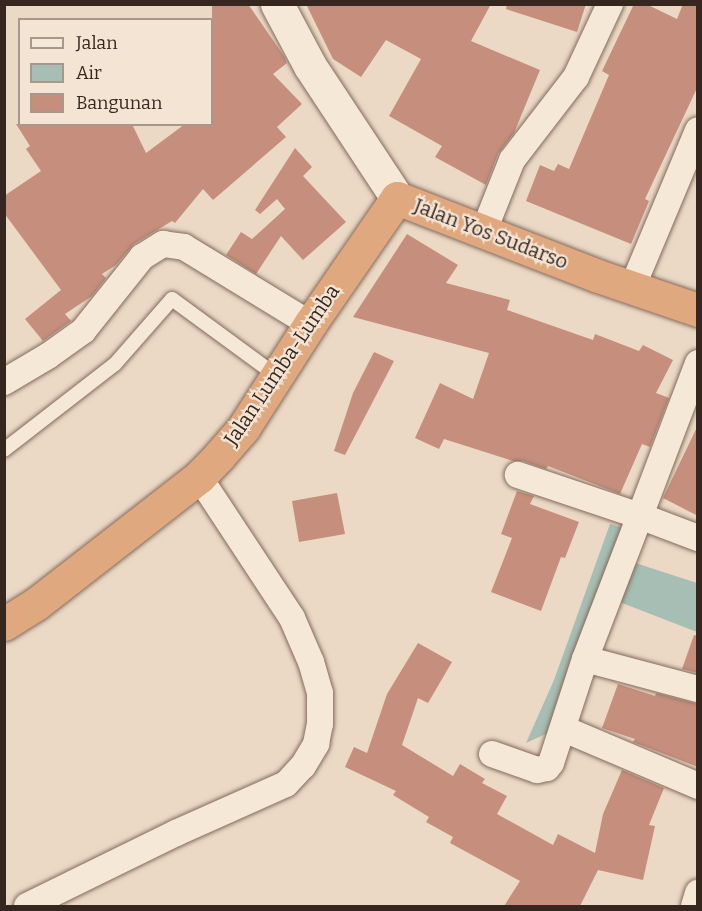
<!DOCTYPE html>
<html>
<head>
<meta charset="utf-8">
<style>
  body { margin:0 }
  #map { position:relative; width:702px; height:911px; overflow:hidden; background:#ebd9c5; font-family:Bitter,serif }
  div>[style] { position:absolute }
  [style*='--x'] { left:calc(var(--x)*1px); top:calc(var(--y)*1px); width:calc(var(--w)*1px); rotate:calc(var(--a)*1deg) }
  .water>* { inset:0; background:#a6beb3 }
  .building>* { inset:0; background:#c68f7d }
  .roads { filter:drop-shadow(0 0 2px #846a5c) drop-shadow(0 0 2px #846a5c) }
  .service>* { height:14px; margin:-7px; padding:0 7px; transform-origin:7px; border-radius:7px; background:#f6e8d7 }
  .minor>* { height:26px; margin:-13px; padding:0 13px; transform-origin:13px; border-radius:13px; background:#f6e8d7 }
  .tertiary>* { height:33px; margin:-16.5px; padding:0 16.5px; transform-origin:16.5px; border-radius:16.5px; background:#f6e8d7 }
  .trunk>* { height:33px; margin:-16.5px; padding:0 16.5px; transform-origin:16.5px; border-radius:16.5px; background:#e0a87e }
  span { translate:-50% -50%; white-space:nowrap; text-align:center; line-height:1.15; -webkit-text-stroke:4.5px #f3e4d4; paint-order:stroke }
  .street-label { font-size:20px; color:#35261f }
  .frame { position:absolute; inset:0; border:6px solid #35261f; pointer-events:none }
  .legend { position:absolute; left:18px; top:18px; width:195px; height:108px; box-sizing:border-box; background:#f3e4d4; border:2px solid #a7988c; margin:0; padding:8px 10px; list-style:none; font-size:18px; color:#35261f }
  .legend li { display:flex; align-items:center; gap:12px; height:30px }
  .legend b { width:30px; border:2px solid #a7988c }
</style>
</head>
<body>
<div id="map">
  <div class="water">
    <div style="clip-path:polygon(610px 524px,627px 529px,617px 557px,697px 583px,697px 632px,604px 596px,552px 731px,526px 743px,554px 680px)"></div>
  </div>
  <div class="building">
    <div style="clip-path:polygon(212px 4px,248px 4px,284px 56px,287px 63px,273px 74px,302px 104px,277px 127px,286px 137px,213px 200px,203px 189px,175px 223px,172px 221px,134px 244px,116px 265px,102px 274px,106px 278px,92px 296px,65px 314px,71px 321px,43px 341px,25px 319px,61px 290px,4px 213px,4px 196px,41px 171px,26px 149px,30px 146px,16px 124px,132px 124px,146px 153px,185px 124px,212px 124px)"></div>
    <div style="clip-path:polygon(306px 4px,491px 4px,471px 41px,540px 70px,514px 133px,498px 154px,486px 185px,435px 157px,442px 146px,389px 116px,421px 59px,386px 40px,361px 77px,333px 59px)"></div>
    <div style="clip-path:polygon(507px 4px,586px 4px,577px 32px,506px 9px)"></div>
    <div style="clip-path:polygon(634px 4px,646px 4px,677px 19px,683px 4px,698px 4px,698px 86px,645px 199px,649px 201px,631px 244px,526px 201px,540px 165px,554px 171px,558px 164px,569px 169px,609px 75px,602px 71px)"></div>
    <div style="clip-path:polygon(295px 148px,312px 167px,303px 176px,346px 222px,303px 260px,281px 236px,256px 274px,226px 255px,241px 232px,252px 239px,285px 209px,277px 199px,260px 214px,255px 210px)"></div>
    <div style="clip-path:polygon(407px 234px,458px 265px,446px 283px,510px 300px,507px 310px,593px 340px,595px 334px,639px 351px,643px 345px,673px 360px,656px 393px,669px 398px,650px 447px,642px 444px,620px 494px,548px 466px,546px 469px,523px 461px,513px 461px,444px 439px,439px 449px,415px 438px,440px 383px,473px 399px,489px 353px,353px 317px)"></div>
    <div style="clip-path:polygon(374px 352px,394px 361px,345px 455px,334px 451px,353px 393px)"></div>
    <div style="clip-path:polygon(698px 425px,698px 516px,663px 498px)"></div>
    <div style="clip-path:polygon(517px 491px,534px 496px,530px 504px,579px 522px,565px 558px,561px 557px,541px 611px,491px 592px,512px 538px,501px 534px)"></div>
    <div style="clip-path:polygon(337px 493px,345px 534px,299px 542px,292px 501px)"></div>
    <div style="clip-path:polygon(694px 635px,698px 636px,698px 673px,682px 669px)"></div>
    <div style="clip-path:polygon(418px 643px,452px 662px,428px 703px,418px 698px,402px 745px,453px 776px,460px 764px,485px 779px,482px 783px,507px 796px,497px 814px,553px 845px,558px 834px,595px 853px,603px 814px,622px 770px,664px 788px,649px 825px,655px 826px,643px 880px,598px 870px,580px 906px,504px 906px,520px 881px,450px 843px,453px 837px,426px 822px,429px 817px,393px 795px,396px 791px,345px 767px,354px 747px,367px 753px,387px 694px)"></div>
    <div style="clip-path:polygon(618px 684px,655px 696px,656px 693px,698px 704px,698px 767px,633px 742px,635px 739px,602px 728px)"></div>
  </div>
  <div class="roads">
    <div class="service">
      <div style="--x:4;--y:450;--w:140;--a:-37.8"></div>
      <div style="--x:115;--y:364;--w:86;--a:-48.8"></div>
      <div style="--x:172;--y:299;--w:130;--a:36.3"></div>
    </div>
    <div class="minor">
      <div style="--x:483;--y:233;--w:79;--a:-68.3"></div>
      <div style="--x:512;--y:160;--w:105;--a:-52.4"></div>
      <div style="--x:576;--y:77;--w:81;--a:-65"></div>
      <div style="--x:632;--y:288;--w:171;--a:-67.3"></div>
      <div style="--x:698;--y:363;--w:164;--a:110.8"></div>
      <div style="--x:640;--y:516;--w:62;--a:20.8"></div>
      <div style="--x:4;--y:382;--w:51;--a:-30.6"></div>
      <div style="--x:48;--y:356;--w:43;--a:-35.5"></div>
      <div style="--x:83;--y:331;--w:95;--a:-51.4"></div>
      <div style="--x:142;--y:257;--w:25;--a:-32"></div>
      <div style="--x:163;--y:244;--w:21;--a:8"></div>
      <div style="--x:184;--y:247;--w:148;--a:31.4"></div>
      <div style="--x:585;--y:659;--w:117;--a:14.9"></div>
      <div style="--x:564;--y:729;--w:146;--a:23"></div>
      <div style="--x:492;--y:754;--w:48;--a:19.6"></div>
      <div style="--x:537;--y:770;--w:10;--a:-11"></div>
      <div style="--x:547;--y:768;--w:6;--a:-51"></div>
      <div style="--x:551;--y:763;--w:109;--a:-71.9"></div>
      <div style="--x:585;--y:659;--w:153;--a:-69"></div>
      <div style="--x:640;--y:516;--w:129;--a:-161.4"></div>
      <div style="--x:27;--y:906;--w:166;--a:-26.1"></div>
      <div style="--x:176;--y:833;--w:120;--a:-24"></div>
      <div style="--x:286;--y:784;--w:25;--a:-47"></div>
      <div style="--x:303;--y:766;--w:26;--a:-59"></div>
      <div style="--x:316;--y:744;--w:20;--a:-79"></div>
      <div style="--x:320;--y:724;--w:31;--a:-90"></div>
      <div style="--x:320;--y:693;--w:32;--a:-106"></div>
      <div style="--x:311;--y:662;--w:48;--a:-113.4"></div>
      <div style="--x:292;--y:618;--w:169;--a:-123.4"></div>
      <div style="--x:694;--y:906;--w:14;--a:-73"></div>
    </div>
    <div class="tertiary">
      <div style="--x:277;--y:4;--w:70;--a:62"></div>
      <div style="--x:310;--y:66;--w:158;--a:56.6"></div>
    </div>
    <div class="trunk">
      <div style="--x:4;--y:624;--w:38;--a:-32"></div>
      <div style="--x:36;--y:604;--w:207;--a:-37.9"></div>
      <div style="--x:199;--y:477;--w:29;--a:-46"></div>
      <div style="--x:219;--y:456;--w:38;--a:-49"></div>
      <div style="--x:244;--y:427;--w:122;--a:-57.3"></div>
      <div style="--x:310;--y:324;--w:153;--a:-55.4"></div>
      <div style="--x:397;--y:198;--w:216;--a:21.2"></div>
      <div style="--x:598;--y:276;--w:106;--a:18.8"></div>
    </div>
  </div>
  <div class="street-label">
    <span style="left:491px;top:234px;rotate:21deg">Jalan Yos Sudarso</span>
    <span style="left:282px;top:365px;rotate:-56deg">Jalan Lumba-Lumba</span>
  </div>
  <div class="frame"></div>
  <ul class="legend">
  <li><b style="height:8px;background:#f6e8d7"></b>Jalan</li>
  <li><b style="height:16px;background:#a6beb3"></b>Air</li>
  <li><b style="height:16px;background:#c68f7d"></b>Bangunan</li>
  </ul>
</div>
</body>
</html>
